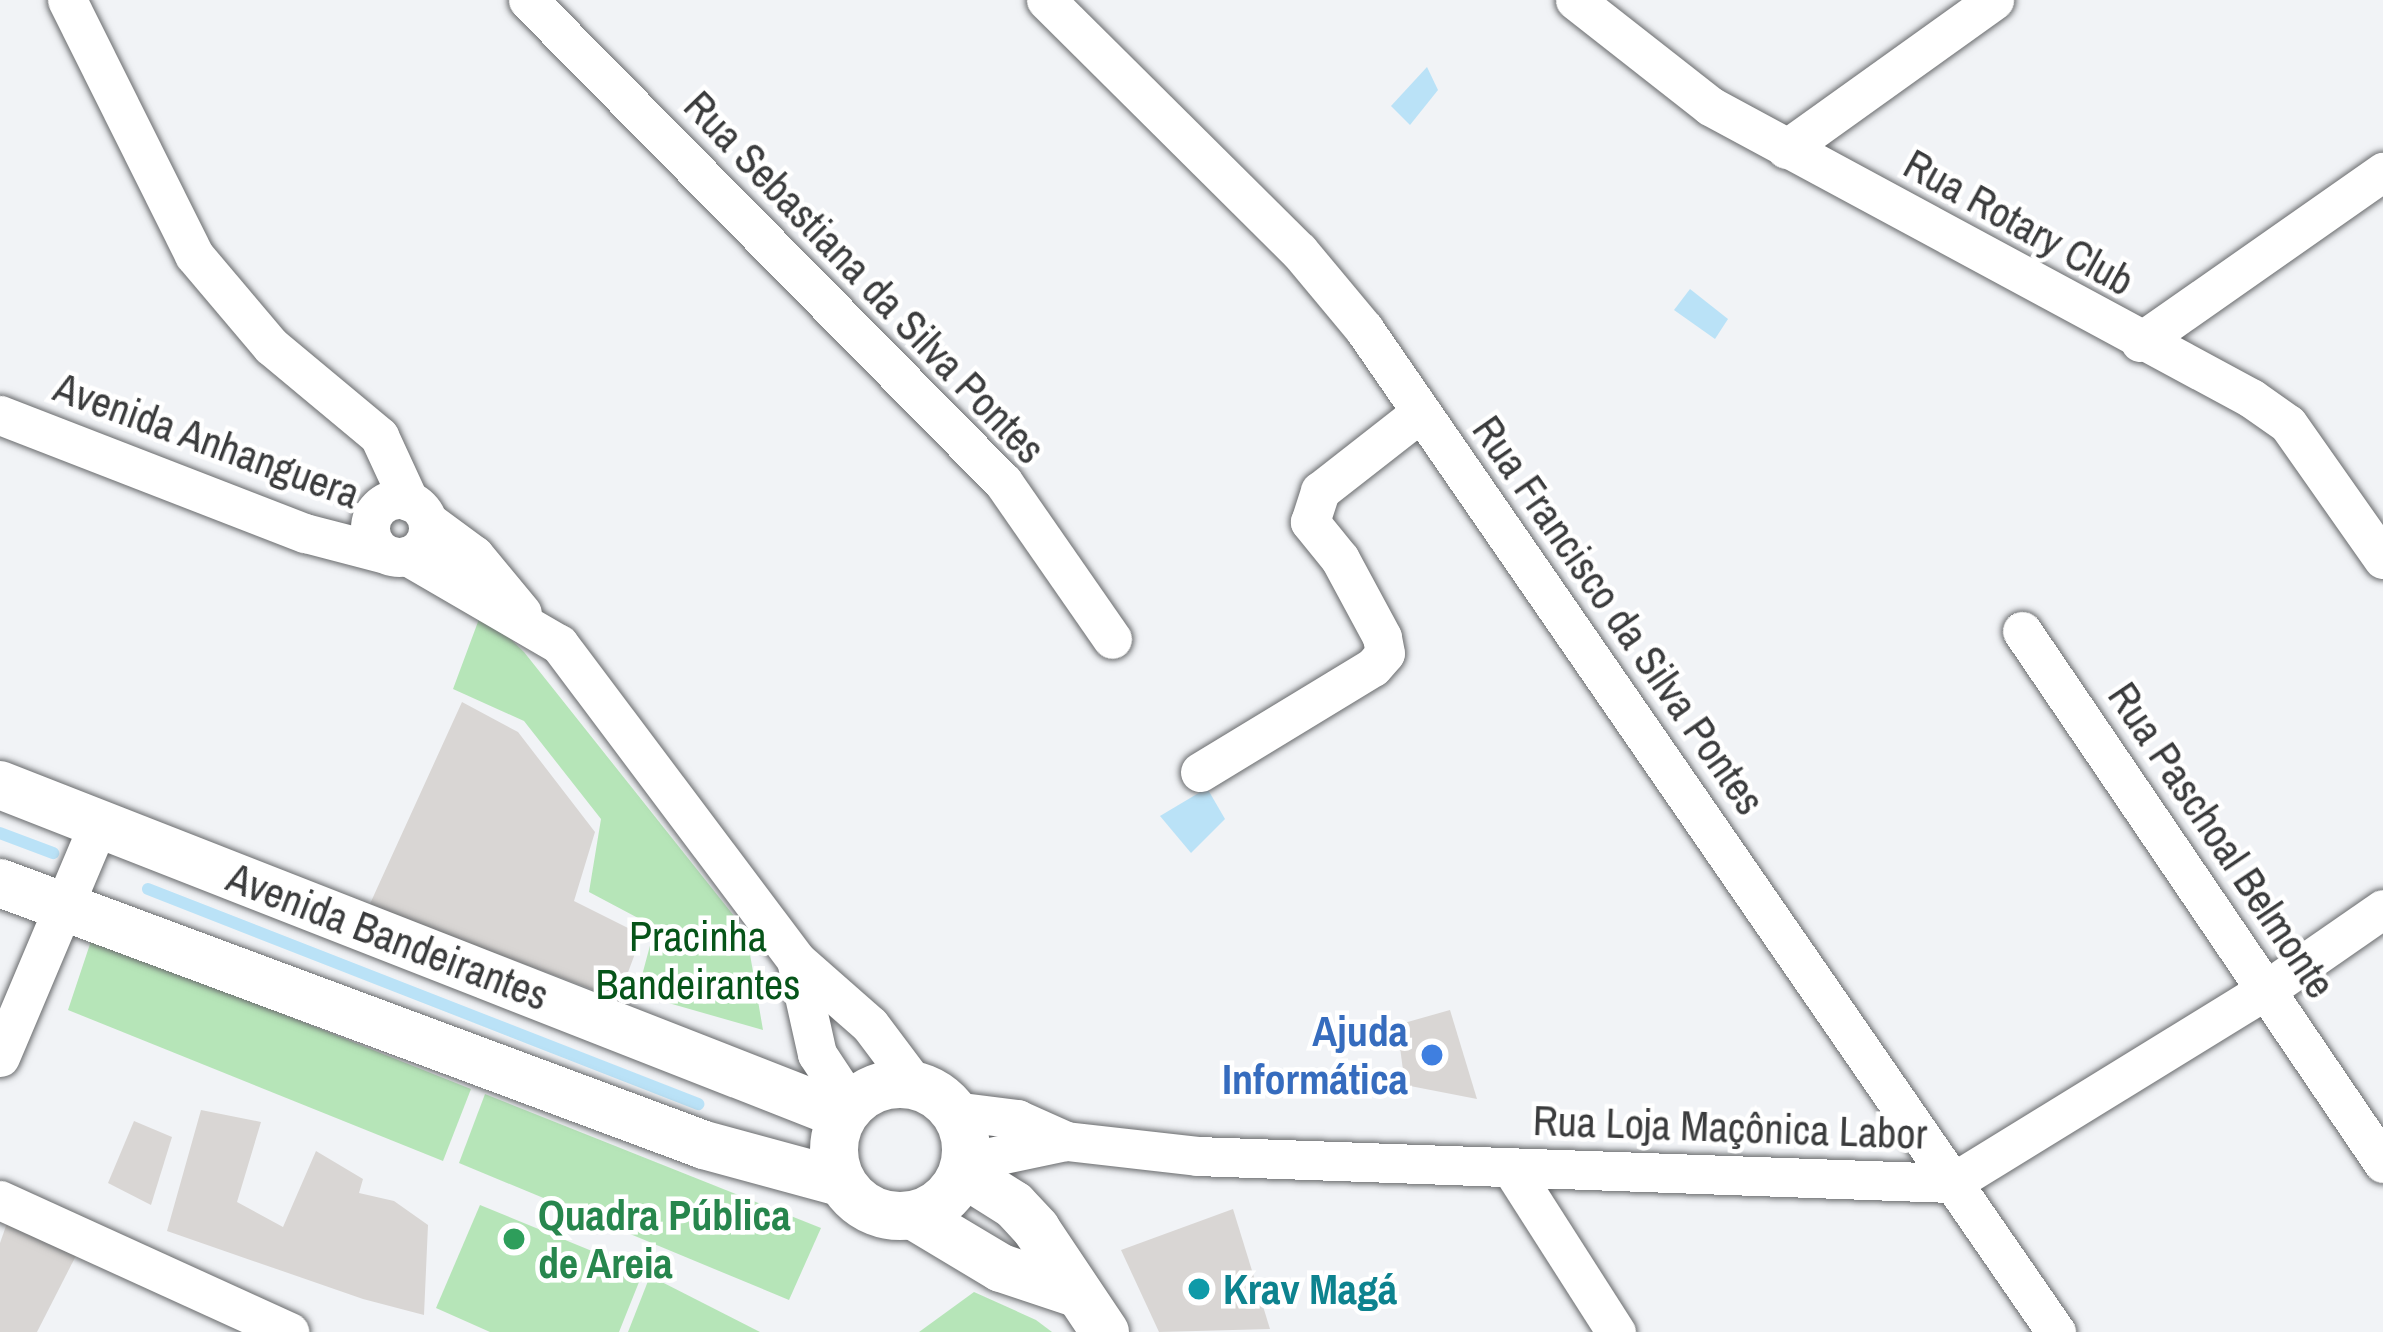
<!DOCTYPE html>
<html>
<head>
<meta charset="utf-8">
<style>
  body { margin:0 }
  #map { position:relative; width:2383px; height:1332px; overflow:hidden; background:#f1f3f6; font-family:"Archivo Narrow",sans-serif }
  div>[style] { position:absolute }
  [style*='--x'] { left:calc(var(--x)*1px); top:calc(var(--y)*1px); width:calc(var(--w)*1px); rotate:calc(var(--a)*1deg) }
  .green>* { inset:0; background:#b6e5b8 }
  .water>* { inset:0; background:#bae2f7 }
  .stream>* { height:12px; margin:-6px; padding:0 6px; transform-origin:6px; border-radius:6px; background:#bae2f7 }
  .building>* { inset:0; background:#d9d6d4 }
  .roads { filter:drop-shadow(0 0 3px #696b6d) drop-shadow(0 0 3px #696b6d) }
  .minor>* { height:39px; margin:-19.5px; padding:0 19.5px; transform-origin:19.5px; border-radius:19.5px; background:#fff }
  .minor>.ring { margin:-19.5px; padding:0; box-sizing:content-box; background:none; border:39px solid #fff; border-radius:50% }
  .tertiary>* { height:48px; margin:-24px; padding:0 24px; transform-origin:24px; border-radius:24px; background:#fff }
  .tertiary>.ring { margin:-24px; padding:0; box-sizing:content-box; background:none; border:48px solid #fff; border-radius:50% }
  .dots>* { width:33px; height:33px; translate:-50% -50%; box-sizing:border-box; border:6px solid #fff; border-radius:50% }
  span { translate:-50% -50%; white-space:nowrap; text-align:center; line-height:1.15; -webkit-text-stroke:9px #fff; paint-order:stroke }
  .street-label { font-size:42px; color:#3b3c3d }
  .park-label { font-size:42px; color:#065419 }
  .shop-label { font-size:42px; color:#366cbe; font-weight:700 }
  .right { translate:-100% -50%; text-align:right }
  .leisure-label { font-size:42px; color:#27864d; font-weight:700 }
  .left { translate:0 -50%; text-align:left }
  .culture-label { font-size:42px; color:#0d838f; font-weight:700 }
</style>
</head>
<body>
<div id="map">
  <div class="green">
    <div style="clip-path:polygon(482px 611px,524px 652px,746px 931px,763px 1030px,637px 994px,655px 927px,589px 892px,601px 819px,524px 721px,453px 689px)"></div>
    <div style="clip-path:polygon(92px 938px,471px 1089px,443px 1161px,68px 1010px)"></div>
    <div style="clip-path:polygon(485px 1094px,821px 1228px,789px 1300px,459px 1163px)"></div>
    <div style="clip-path:polygon(480px 1205px,643px 1272px,619px 1332px,490px 1332px,436px 1308px)"></div>
    <div style="clip-path:polygon(650px 1276px,760px 1332px,628px 1332px)"></div>
    <div style="clip-path:polygon(974px 1292px,1036px 1320px,1052px 1332px,919px 1332px)"></div>
  </div>
  <div class="water">
    <div style="clip-path:polygon(1427px 67px,1438px 90px,1410px 125px,1391px 106px)"></div>
    <div style="clip-path:polygon(1690px 289px,1728px 319px,1715px 339px,1674px 310px)"></div>
    <div style="clip-path:polygon(1207px 788px,1225px 819px,1191px 853px,1160px 816px)"></div>
  </div>
  <div class="stream">
    <div style="--x:0;--y:833;--w:57;--a:20.7"></div>
    <div style="--x:148;--y:889;--w:591;--a:21.35"></div>
  </div>
  <div class="building">
    <div style="clip-path:polygon(462px 702px,518px 732px,595px 832px,574px 901px,642px 935px,618px 999px,369px 906px)"></div>
    <div style="clip-path:polygon(1450px 1010px,1477px 1099px,1405px 1085px,1397px 1025px)"></div>
    <div style="clip-path:polygon(201px 1110px,261px 1122px,237px 1202px,283px 1227px,316px 1151px,363px 1179px,359px 1193px,394px 1201px,428px 1225px,424px 1315px,363px 1299px,167px 1231px)"></div>
    <div style="clip-path:polygon(134px 1121px,172px 1137px,151px 1205px,108px 1183px)"></div>
    <div style="clip-path:polygon(13px 1206px,85px 1238px,37px 1332px,0 1332px,0 1243px)"></div>
    <div style="clip-path:polygon(1233px 1209px,1270px 1329px,1159px 1332px,1121px 1250px)"></div>
  </div>
  <div class="roads">
    <div class="minor">
      <div style="--x:67;--y:0;--w:285;--a:63.5"></div>
      <div style="--x:194;--y:255;--w:119;--a:49.8"></div>
      <div style="--x:271;--y:346;--w:141;--a:39.8"></div>
      <div style="--x:379;--y:436;--w:72;--a:65.2"></div>
      <div style="--x:528;--y:0;--w:677;--a:45.42"></div>
      <div style="--x:1003;--y:482;--w:191;--a:55.2"></div>
      <div style="--x:1046;--y:0;--w:356;--a:44.8"></div>
      <div style="--x:1299;--y:251;--w:102;--a:50.2"></div>
      <div style="--x:1364;--y:329;--w:1219;--a:55.4"></div>
      <div style="--x:1575;--y:0;--w:172;--a:38.1"></div>
      <div style="--x:1710;--y:106;--w:615;--a:28.36"></div>
      <div style="--x:2251;--y:398;--w:45;--a:35.1"></div>
      <div style="--x:2288;--y:424;--w:165;--a:54.9"></div>
      <div style="--x:1786;--y:149;--w:256;--a:-35.6"></div>
      <div style="--x:2140;--y:342;--w:297;--a:-35"></div>
      <div style="--x:0;--y:415;--w:327;--a:21.2"></div>
      <div style="--x:305;--y:533;--w:80;--a:14.6"></div>
      <div class="ring" style="left:370px;top:499px;width:19px;height:19px"></div>
      <div style="--x:429;--y:522;--w:56;--a:36.3"></div>
      <div style="--x:474;--y:555;--w:75;--a:50.4"></div>
      <div style="--x:407;--y:556;--w:176;--a:30.1"></div>
      <div style="--x:559;--y:644;--w:395;--a:53.1"></div>
      <div style="--x:796;--y:960;--w:98;--a:41.3"></div>
      <div style="--x:870;--y:1025;--w:75;--a:53.1"></div>
      <div style="--x:2022;--y:631;--w:643;--a:55.84"></div>
      <div style="--x:1200;--y:772;--w:202;--a:-31.3"></div>
      <div style="--x:1373;--y:667;--w:18;--a:-49"></div>
      <div style="--x:1385;--y:653;--w:16;--a:-101"></div>
      <div style="--x:1382;--y:637;--w:89;--a:-118.3"></div>
      <div style="--x:1340;--y:559;--w:48;--a:-129"></div>
      <div style="--x:1310;--y:522;--w:33;--a:-72"></div>
      <div style="--x:1320;--y:491;--w:128;--a:-38"></div>
      <div style="--x:796;--y:960;--w:96;--a:77.4"></div>
      <div style="--x:817;--y:1054;--w:60;--a:56.6"></div>
      <div style="--x:0;--y:1057;--w:254;--a:-67.1"></div>
      <div style="--x:954;--y:1111;--w:64;--a:7.2"></div>
      <div style="--x:1017;--y:1119;--w:54;--a:24.2"></div>
      <div style="--x:1066;--y:1141;--w:132;--a:6.5"></div>
      <div style="--x:1197;--y:1156;--w:755;--a:2.05"></div>
      <div style="--x:1952;--y:1183;--w:369;--a:-31.6"></div>
      <div style="--x:2266;--y:990;--w:142;--a:-34.7"></div>
      <div style="--x:966;--y:1162;--w:102;--a:-11.9"></div>
      <div style="--x:1511;--y:1168;--w:195;--a:57.4"></div>
      <div style="--x:0;--y:1200;--w:318;--a:24.5"></div>
    </div>
    <div class="tertiary">
      <div style="--x:0;--y:785;--w:904;--a:21.4"></div>
      <div style="--x:0;--y:883;--w:751;--a:20.41"></div>
      <div style="--x:704;--y:1145;--w:141;--a:15.2"></div>
      <div class="ring" style="left:834px;top:1084px;width:84px;height:84px"></div>
      <div style="--x:963;--y:1173;--w:60;--a:32.1"></div>
      <div style="--x:1014;--y:1205;--w:33;--a:47"></div>
      <div style="--x:1036;--y:1229;--w:124;--a:56.2"></div>
      <div style="--x:914;--y:1216;--w:101;--a:30.9"></div>
      <div style="--x:1001;--y:1268;--w:79;--a:18.4"></div>
    </div>
  </div>
  <div class="dots">
    <div style="left:1432px;top:1055px;background:#3f7fe0"></div>
    <div style="left:514px;top:1239px;background:#2e9e5b"></div>
    <div style="left:1199px;top:1289px;background:#0f9aa8"></div>
  </div>
  <div class="street-label">
    <span style="left:2019px;top:222px;rotate:29deg">Rua Rotary Club</span>
    <span style="left:865px;top:277px;rotate:46deg">Rua Sebastiana da Silva Pontes</span>
    <span style="left:207px;top:440px;rotate:20deg">Avenida Anhanguera</span>
    <span style="left:1619px;top:615px;rotate:55deg">Rua Francisco da Silva Pontes</span>
    <span style="left:2222px;top:840px;rotate:56deg">Rua Paschoal Belmonte</span>
    <span style="left:388px;top:936px;rotate:21deg">Avenida Bandeirantes</span>
    <span style="left:1730px;top:1127px;rotate:2deg">Rua Loja Maçônica Labor</span>
  </div>
  <div class="park-label">
    <span style="left:698px;top:960px">Pracinha<br>Bandeirantes</span>
  </div>
  <div class="shop-label">
    <span class="right" style="left:1408px;top:1055px">Ajuda<br>Informática</span>
  </div>
  <div class="leisure-label">
    <span class="left" style="left:538px;top:1239px">Quadra Pública<br>de Areia</span>
  </div>
  <div class="culture-label">
    <span class="left" style="left:1223px;top:1289px">Krav Magá</span>
  </div>
</div>
</body>
</html>
